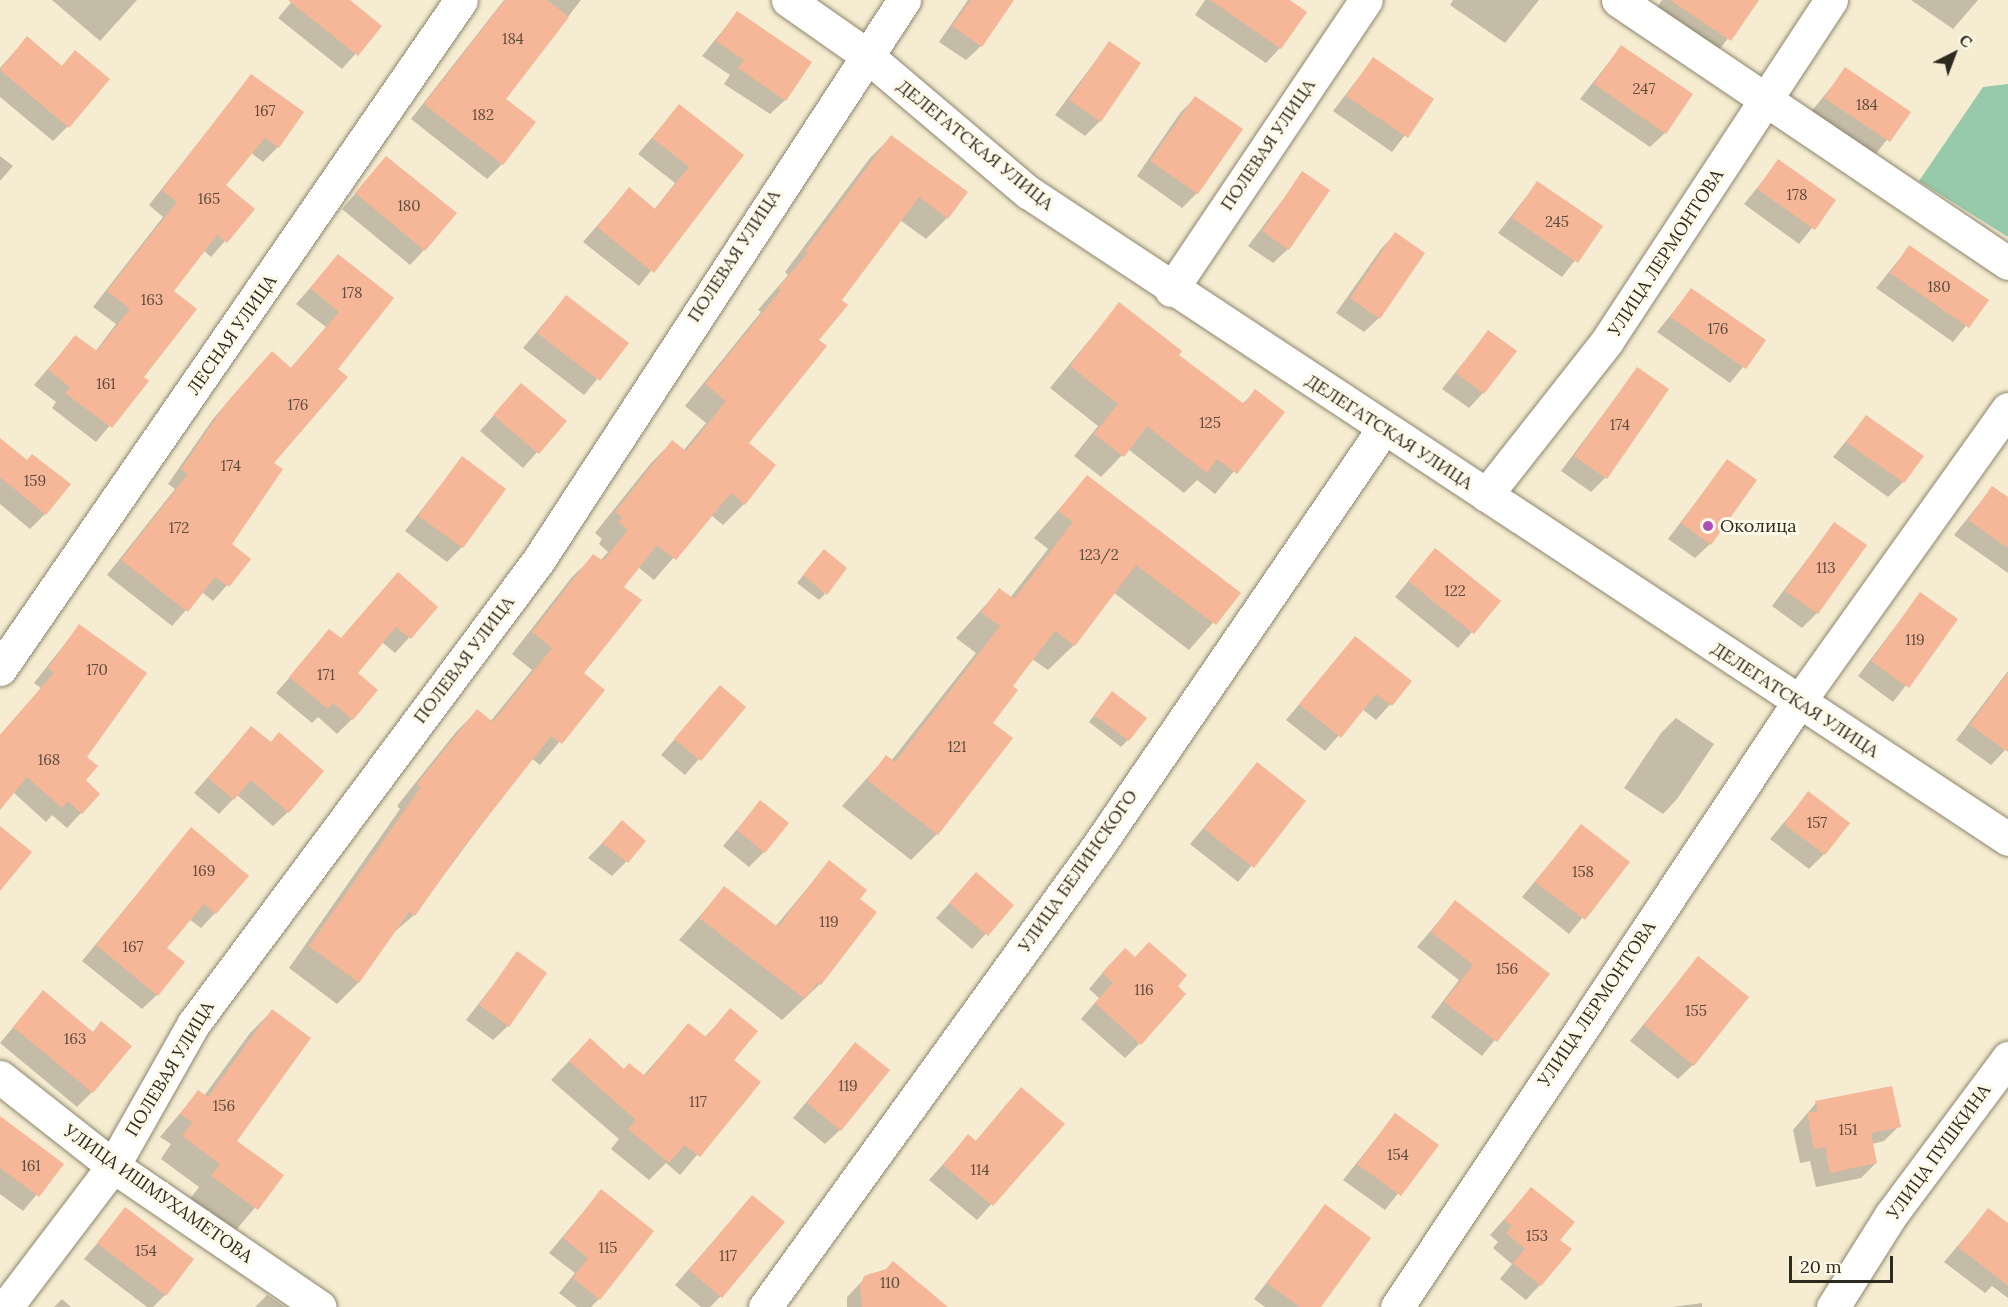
<!DOCTYPE html>
<html>
<head>
<meta charset="utf-8">
<style>
  body { margin:0 }
  #map { position:relative; width:2008px; height:1307px; overflow:hidden; background:#f5ecd1; font-family:Lora,serif }
  div>[style] { position:absolute }
  [style*='--x'] { left:calc(var(--x)*1px); top:calc(var(--y)*1px); width:calc(var(--w)*1px); rotate:calc(var(--a)*1deg) }
  .green>* { inset:0; background:#97caaa }
  .shadow>* { inset:0; background:#0003 }
  .building>* { inset:0; background:#f6b698 }
  .roads { filter:drop-shadow(0 0 2px #8d856d) drop-shadow(0 0 2px #8d856d) }
  .minor>* { height:33px; margin:-16.5px; padding:0 16.5px; transform-origin:16.5px; border-radius:16.5px; background:#fff }
  .dots>* { width:16px; height:16px; translate:-50% -50%; box-sizing:border-box; border:3px solid #fef9e9; border-radius:50% }
  span { translate:-50% -50%; white-space:nowrap; text-align:center; line-height:1.15; -webkit-text-stroke:6px #fef9e9; paint-order:stroke }
  .number-label { font-size:15px; color:#5f4d3e }
  .number-label span { -webkit-text-stroke-width:0 }
  .street-label { font-size:18px; color:#2d2a20 }
  .poi-label { font-size:18px; color:#2d2a20 }
  .left { translate:0 -50%; text-align:left }
  .north { position:absolute; left:1924px; top:24px; width:60px; height:60px; -webkit-text-stroke:4px #fef9e9; paint-order:stroke; rotate:42deg; font-size:16px; font-weight:700; line-height:24px; text-align:center; color:#2d2a20 }
  .north::after { content:''; display:block; margin:auto; width:21px; height:27px; background:#2d2a20; clip-path:polygon(50% 0,100% 100%,50% 72%,0 100%) }
  .scale { position:absolute; left:1789px; top:1256px; width:104px; height:27px; box-sizing:border-box; border:3px solid #2d2a20; border-top:0; padding-left:8px; font-size:18px; line-height:21px; white-space:nowrap; color:#2d2a20; -webkit-text-stroke:4px #fef9e9; paint-order:stroke }
</style>
</head>
<body>
<div id="map">
  <div class="green">
    <div style="clip-path:polygon(2008px 84px,2008px 237px,1919px 181px,1983px 87px)"></div>
  </div>
  <div class="shadow">
    <div style="clip-path:polygon(52px 0,137px 0,100px 41px)"></div>
    <div style="clip-path:polygon(293px 0,348px 0,380px 26px,342px 69px,278px 18px)"></div>
    <div style="clip-path:polygon(504px 0,581px 0,504px 99px,502px 164px,487px 179px,411px 119px)"></div>
    <div style="clip-path:polygon(968px 0,1009px 0,981px 46px,966px 60px,939px 42px)"></div>
    <div style="clip-path:polygon(1205px 0,1287px 0,1280px 48px,1266px 63px,1195px 15px)"></div>
    <div style="clip-path:polygon(1453px 0,1539px 0,1505px 43px,1450px 5px)"></div>
    <div style="clip-path:polygon(1662px 0,1737px 0,1751px 9px,1715px 55px,1654px 13px)"></div>
    <div style="clip-path:polygon(1911px 0,1978px 0,1953px 29px)"></div>
    <div style="clip-path:polygon(737px 13px,785px 100px,770px 114px,724px 84px,730px 75px,702px 56px)"></div>
    <div style="clip-path:polygon(27px 38px,61px 67px,75px 52px,68px 126px,53px 141px,0 97px,0 68px)"></div>
    <div style="clip-path:polygon(1109px 43px,1100px 121px,1085px 136px,1055px 115px)"></div>
    <div style="clip-path:polygon(1621px 47px,1665px 133px,1650px 147px,1580px 99px)"></div>
    <div style="clip-path:polygon(1373px 59px,1432px 100px,1392px 152px,1333px 111px)"></div>
    <div style="clip-path:polygon(1846px 69px,1909px 112px,1874px 156px,1810px 113px)"></div>
    <div style="clip-path:polygon(251px 76px,278px 147px,263px 162px,251px 153px,223px 185px,253px 209px,211px 257px,204px 251px,172px 291px,142px 377px,147px 381px,96px 442px,52px 408px,56px 402px,34px 385px,75px 337px,95px 352px,116px 324px,93px 307px,163px 217px,149px 205px)"></div>
    <div style="clip-path:polygon(1195px 98px,1197px 193px,1182px 208px,1137px 176px,1180px 113px)"></div>
    <div style="clip-path:polygon(679px 106px,742px 155px,639px 286px,583px 242px,629px 189px,654px 210px,675px 183px,638px 154px)"></div>
    <div style="clip-path:polygon(891px 137px,947px 218px,926px 239px,900px 220px,840px 300px,747px 444px,744px 504px,723px 525px,711px 515px,654px 580px,638px 567px,622px 587px,582px 674px,603px 690px,540px 765px,531px 758px,414px 915px,391px 935px,358px 983px,337px 1004px,289px 968px,400px 809px,397px 806px,456px 732px,477px 711px,490px 722px,532px 670px,512px 654px,572px 577px,594px 556px,600px 561px,608px 552px,599px 544px,602px 539px,595px 533px,651px 463px,672px 442px,683px 451px,706px 423px,685px 406px,761px 312px,758px 310px,788px 275px,785px 272px,870px 158px)"></div>
    <div style="clip-path:polygon(0 156px,13px 166px,0 181px)"></div>
    <div style="clip-path:polygon(386px 158px,424px 250px,410px 265px,342px 209px)"></div>
    <div style="clip-path:polygon(1779px 161px,1834px 201px,1799px 244px,1744px 204px)"></div>
    <div style="clip-path:polygon(1303px 173px,1288px 249px,1273px 263px,1248px 246px)"></div>
    <div style="clip-path:polygon(1537px 183px,1601px 227px,1562px 277px,1498px 233px)"></div>
    <div style="clip-path:polygon(1395px 234px,1379px 318px,1364px 332px,1336px 313px,1381px 249px)"></div>
    <div style="clip-path:polygon(1910px 246px,1986px 301px,1953px 342px,1876px 288px)"></div>
    <div style="clip-path:polygon(338px 256px,392px 299px,336px 369px,272px 463px,230px 544px,249px 560px,213px 601px,202px 592px,172px 626px,107px 575px,175px 489px,168px 484px,213px 419px,257px 368px,272px 353px,290px 369px,326px 327px,296px 304px)"></div>
    <div style="clip-path:polygon(1691px 290px,1764px 341px,1730px 383px,1657px 332px)"></div>
    <div style="clip-path:polygon(566px 297px,626px 344px,584px 395px,523px 348px)"></div>
    <div style="clip-path:polygon(1119px 304px,1177px 355px,1242px 404px,1256px 391px,1283px 412px,1215px 494px,1197px 480px,1184px 493px,1128px 449px,1101px 477px,1074px 456px,1098px 426px,1050px 388px)"></div>
    <div style="clip-path:polygon(1488px 332px,1483px 393px,1469px 408px,1442px 389px)"></div>
    <div style="clip-path:polygon(1637px 369px,1605px 478px,1591px 492px,1561px 471px)"></div>
    <div style="clip-path:polygon(521px 385px,565px 421px,523px 468px,480px 431px)"></div>
    <div style="clip-path:polygon(1866px 417px,1903px 482px,1888px 497px,1833px 457px)"></div>
    <div style="clip-path:polygon(0 457px,45px 514px,30px 529px,0 504px)"></div>
    <div style="clip-path:polygon(462px 458px,462px 547px,447px 562px,405px 531px)"></div>
    <div style="clip-path:polygon(1727px 461px,1710px 544px,1695px 558px,1668px 539px)"></div>
    <div style="clip-path:polygon(1087px 477px,1239px 593px,1189px 650px,1113px 592px,1074px 645px,1048px 670px,1032px 659px,1011px 686px,991px 723px,1011px 739px,937px 834px,911px 860px,842px 806px,886px 757px,891px 761px,976px 653px,956px 638px,999px 590px,1010px 598px,1048px 549px,1034px 538px)"></div>
    <div style="clip-path:polygon(1992px 488px,2008px 499px,2008px 573px,1954px 535px)"></div>
    <div style="clip-path:polygon(1834px 524px,1817px 613px,1802px 628px,1772px 606px)"></div>
    <div style="clip-path:polygon(1435px 550px,1499px 601px,1458px 648px,1395px 597px)"></div>
    <div style="clip-path:polygon(817px 558px,825px 594px,819px 600px,797px 583px)"></div>
    <div style="clip-path:polygon(1920px 594px,1956px 620px,1893px 702px,1858px 676px)"></div>
    <div style="clip-path:polygon(436px 608px,395px 653px,382px 642px,356px 673px,352px 719px,337px 734px,318px 717px,312px 723px,276px 693px,330px 631px,340px 639px)"></div>
    <div style="clip-path:polygon(79px 626px,85px 757px,81px 813px,67px 828px,52px 815px,46px 822px,13px 792px,0 808px,0 735px,41px 688px,34px 683px)"></div>
    <div style="clip-path:polygon(1355px 638px,1410px 682px,1376px 720px,1362px 709px,1325px 751px,1286px 720px)"></div>
    <div style="clip-path:polygon(2008px 671px,2008px 747px,1991px 765px,1956px 740px)"></div>
    <div style="clip-path:polygon(720px 687px,744px 707px,685px 775px,661px 755px)"></div>
    <div style="clip-path:polygon(1106px 700px,1128px 740px,1121px 747px,1089px 722px)"></div>
    <div style="clip-path:polygon(1676px 718px,1714px 744px,1677px 799px,1663px 814px,1624px 788px,1661px 733px)"></div>
    <div style="clip-path:polygon(251px 728px,288px 812px,273px 826px,237px 795px,219px 814px,194px 793px)"></div>
    <div style="clip-path:polygon(1257px 764px,1304px 802px,1238px 882px,1190px 844px)"></div>
    <div style="clip-path:polygon(1809px 793px,1824px 854px,1809px 869px,1770px 839px)"></div>
    <div style="clip-path:polygon(760px 802px,764px 852px,749px 867px,723px 846px)"></div>
    <div style="clip-path:polygon(622px 822px,626px 862px,612px 876px,588px 858px)"></div>
    <div style="clip-path:polygon(1581px 826px,1628px 862px,1569px 934px,1522px 897px)"></div>
    <div style="clip-path:polygon(191px 829px,215px 913px,201px 928px,189px 919px,165px 949px,157px 995px,142px 1009px,82px 961px)"></div>
    <div style="clip-path:polygon(829px 862px,858px 900px,875px 913px,820px 984px,782px 1020px,679px 940px,724px 888px,775px 927px)"></div>
    <div style="clip-path:polygon(976px 874px,1012px 905px,972px 949px,936px 918px)"></div>
    <div style="clip-path:polygon(1455px 902px,1548px 974px,1482px 1056px,1431px 1017px,1459px 980px,1417px 947px)"></div>
    <div style="clip-path:polygon(518px 953px,508px 1026px,493px 1040px,466px 1020px)"></div>
    <div style="clip-path:polygon(1698px 958px,1693px 1065px,1678px 1079px,1630px 1041px)"></div>
    <div style="clip-path:polygon(1110px 964px,1140px 1043px,1125px 1058px,1081px 1019px,1099px 998px,1089px 989px)"></div>
    <div style="clip-path:polygon(43px 992px,92px 1033px,102px 1023px,92px 1092px,77px 1107px,0 1043px)"></div>
    <div style="clip-path:polygon(731px 1010px,732px 1060px,759px 1082px,680px 1175px,666px 1163px,649px 1180px,611px 1149px,619px 1139px,551px 1080px,571px 1059px,643px 1076px,688px 1025px,704px 1038px)"></div>
    <div style="clip-path:polygon(272px 1011px,235px 1141px,282px 1176px,235px 1231px,190px 1199px,199px 1187px,161px 1159px,171px 1144px,160px 1137px,198px 1092px,204px 1096px,250px 1033px)"></div>
    <div style="clip-path:polygon(855px 1044px,840px 1130px,825px 1144px,793px 1118px)"></div>
    <div style="clip-path:polygon(1816px 1103px,1899px 1126px,1884px 1141px,1872px 1144px,1876px 1163px,1861px 1178px,1816px 1187px,1810px 1161px,1800px 1163px,1793px 1130px)"></div>
    <div style="clip-path:polygon(1007px 1104px,1063px 1124px,977px 1220px,929px 1180px,968px 1136px,975px 1142px)"></div>
    <div style="clip-path:polygon(1395px 1115px,1436px 1145px,1385px 1210px,1343px 1180px)"></div>
    <div style="clip-path:polygon(0 1118px,62px 1164px,23px 1211px,0 1194px)"></div>
    <div style="clip-path:polygon(1531px 1189px,1558px 1240px,1540px 1285px,1526px 1300px,1500px 1279px,1512px 1264px,1493px 1248px,1498px 1242px,1490px 1235px)"></div>
    <div style="clip-path:polygon(601px 1191px,599px 1299px,591px 1307px,577px 1307px,559px 1293px,575px 1273px,549px 1253px)"></div>
    <div style="clip-path:polygon(752px 1197px,783px 1223px,720px 1297px,710px 1307px,701px 1307px,675px 1285px)"></div>
    <div style="clip-path:polygon(1325px 1206px,1319px 1307px,1265px 1307px,1254px 1299px)"></div>
    <div style="clip-path:polygon(126px 1209px,165px 1295px,153px 1307px,147px 1307px,84px 1259px)"></div>
    <div style="clip-path:polygon(1988px 1210px,2008px 1225px,2008px 1298px,1992px 1286px,1985px 1293px,1944px 1262px)"></div>
    <div style="clip-path:polygon(885px 1271px,937px 1307px,847px 1307px,847px 1297px,869px 1274px)"></div>
    <div style="clip-path:polygon(267px 1295px,285px 1307px,255px 1307px)"></div>
    <div style="clip-path:polygon(62px 1299px,71px 1307px,54px 1307px)"></div>
    <div style="clip-path:polygon(1702px 1303px,1702px 1307px,1672px 1307px)"></div>
  </div>
  <div class="building">
    <div style="clip-path:polygon(288px 0,350px 0,382px 26px,358px 56px)"></div>
    <div style="clip-path:polygon(505px 0,547px 0,569px 17px,506px 99px,536px 122px,503px 165px,424px 104px)"></div>
    <div style="clip-path:polygon(971px 0,1014px 0,982px 47px,952px 26px)"></div>
    <div style="clip-path:polygon(1210px 0,1290px 0,1307px 12px,1281px 49px)"></div>
    <div style="clip-path:polygon(1670px 0,1759px 0,1731px 41px)"></div>
    <div style="clip-path:polygon(737px 11px,812px 62px,786px 101px,738px 68px,744px 60px,716px 41px)"></div>
    <div style="clip-path:polygon(27px 36px,62px 66px,75px 50px,110px 79px,69px 128px,0 70px)"></div>
    <div style="clip-path:polygon(1109px 41px,1141px 63px,1101px 122px,1069px 100px)"></div>
    <div style="clip-path:polygon(1621px 45px,1693px 94px,1666px 134px,1594px 84px)"></div>
    <div style="clip-path:polygon(1373px 57px,1434px 99px,1408px 138px,1346px 96px)"></div>
    <div style="clip-path:polygon(1845px 67px,1911px 112px,1890px 142px,1824px 98px)"></div>
    <div style="clip-path:polygon(251px 74px,304px 112px,279px 148px,265px 138px,226px 185px,255px 209px,227px 243px,217px 235px,174px 291px,197px 309px,144px 377px,149px 381px,112px 428px,65px 393px,70px 387px,48px 370px,75px 335px,97px 351px,130px 309px,107px 291px,177px 202px,162px 190px)"></div>
    <div style="clip-path:polygon(1195px 96px,1243px 129px,1198px 194px,1150px 161px)"></div>
    <div style="clip-path:polygon(679px 104px,744px 155px,654px 273px,597px 227px,629px 187px,655px 209px,689px 167px,652px 138px)"></div>
    <div style="clip-path:polygon(891px 135px,968px 192px,948px 219px,919px 197px,842px 300px,848px 305px,819px 340px,827px 346px,749px 443px,776px 465px,745px 505px,731px 493px,676px 560px,657px 545px,624px 587px,642px 600px,584px 673px,605px 690px,562px 744px,551px 736px,460px 852px,415px 916px,409px 912px,359px 983px,309px 946px,421px 787px,417px 784px,477px 709px,493px 722px,552px 648px,532px 632px,593px 554px,603px 561px,628px 530px,619px 522px,622px 517px,615px 512px,672px 440px,686px 451px,726px 401px,705px 384px,781px 290px,778px 288px,808px 253px,805px 251px)"></div>
    <div style="clip-path:polygon(386px 156px,457px 213px,425px 251px,355px 193px)"></div>
    <div style="clip-path:polygon(1778px 159px,1836px 200px,1815px 230px,1757px 189px)"></div>
    <div style="clip-path:polygon(1302px 171px,1330px 190px,1289px 250px,1262px 231px)"></div>
    <div style="clip-path:polygon(1537px 181px,1603px 226px,1578px 263px,1512px 218px)"></div>
    <div style="clip-path:polygon(1395px 232px,1425px 253px,1380px 319px,1350px 298px)"></div>
    <div style="clip-path:polygon(1909px 245px,1989px 300px,1969px 328px,1890px 273px)"></div>
    <div style="clip-path:polygon(338px 254px,394px 298px,338px 369px,348px 377px,274px 463px,283px 469px,232px 544px,251px 559px,229px 587px,215px 577px,188px 612px,121px 560px,188px 474px,181px 469px,227px 402px,272px 351px,291px 368px,339px 312px,310px 288px)"></div>
    <div style="clip-path:polygon(1691px 288px,1766px 340px,1746px 369px,1670px 317px)"></div>
    <div style="clip-path:polygon(566px 295px,629px 343px,600px 381px,537px 333px)"></div>
    <div style="clip-path:polygon(1119px 302px,1182px 351px,1179px 355px,1244px 404px,1255px 389px,1285px 412px,1237px 474px,1217px 459px,1207px 473px,1147px 426px,1124px 457px,1094px 434px,1118px 404px,1070px 366px)"></div>
    <div style="clip-path:polygon(1488px 330px,1517px 351px,1484px 394px,1456px 373px)"></div>
    <div style="clip-path:polygon(1637px 367px,1669px 389px,1607px 479px,1574px 456px)"></div>
    <div style="clip-path:polygon(521px 383px,567px 421px,539px 454px,493px 415px)"></div>
    <div style="clip-path:polygon(1866px 415px,1924px 456px,1904px 483px,1846px 442px)"></div>
    <div style="clip-path:polygon(0 438px,27px 460px,32px 454px,71px 484px,46px 515px,0 477px)"></div>
    <div style="clip-path:polygon(462px 456px,506px 489px,463px 548px,418px 516px)"></div>
    <div style="clip-path:polygon(1727px 459px,1757px 480px,1711px 545px,1681px 523px)"></div>
    <div style="clip-path:polygon(1087px 475px,1241px 593px,1216px 625px,1136px 565px,1075px 646px,1055px 631px,1013px 686px,1018px 690px,993px 723px,1013px 738px,938px 835px,867px 780px,886px 755px,895px 762px,1000px 626px,981px 612px,999px 588px,1014px 599px,1073px 522px,1058px 511px)"></div>
    <div style="clip-path:polygon(1992px 486px,2008px 497px,2008px 548px,1968px 520px)"></div>
    <div style="clip-path:polygon(1834px 522px,1867px 545px,1818px 614px,1785px 591px)"></div>
    <div style="clip-path:polygon(1435px 548px,1501px 601px,1474px 634px,1408px 581px)"></div>
    <div style="clip-path:polygon(824px 549px,847px 568px,827px 595px,803px 575px)"></div>
    <div style="clip-path:polygon(398px 572px,438px 607px,411px 639px,396px 627px,358px 673px,378px 690px,353px 720px,333px 703px,328px 709px,289px 677px,329px 629px,341px 638px)"></div>
    <div style="clip-path:polygon(1920px 592px,1958px 619px,1909px 688px,1871px 661px)"></div>
    <div style="clip-path:polygon(79px 624px,147px 673px,87px 757px,98px 766px,86px 780px,100px 794px,82px 814px,68px 801px,62px 808px,27px 777px,0 810px,0 735px,54px 673px,48px 668px)"></div>
    <div style="clip-path:polygon(1355px 636px,1412px 681px,1392px 706px,1376px 694px,1341px 738px,1299px 704px)"></div>
    <div style="clip-path:polygon(2008px 672px,2008px 752px,1970px 725px)"></div>
    <div style="clip-path:polygon(720px 685px,746px 707px,701px 761px,674px 739px)"></div>
    <div style="clip-path:polygon(1112px 691px,1147px 718px,1129px 741px,1094px 715px)"></div>
    <div style="clip-path:polygon(251px 726px,271px 742px,279px 732px,324px 771px,289px 813px,251px 780px,234px 800px,208px 778px)"></div>
    <div style="clip-path:polygon(1257px 762px,1306px 801px,1254px 868px,1204px 829px)"></div>
    <div style="clip-path:polygon(1808px 791px,1850px 823px,1825px 855px,1784px 824px)"></div>
    <div style="clip-path:polygon(760px 800px,789px 823px,765px 853px,737px 830px)"></div>
    <div style="clip-path:polygon(622px 820px,646px 841px,628px 863px,602px 843px)"></div>
    <div style="clip-path:polygon(1581px 824px,1630px 862px,1585px 920px,1535px 882px)"></div>
    <div style="clip-path:polygon(0 826px,32px 852px,0 891px)"></div>
    <div style="clip-path:polygon(191px 827px,249px 876px,216px 914px,204px 904px,167px 948px,185px 962px,158px 996px,96px 945px)"></div>
    <div style="clip-path:polygon(829px 860px,867px 890px,860px 899px,877px 912px,821px 985px,818px 982px,805px 999px,699px 918px,724px 886px,778px 927px)"></div>
    <div style="clip-path:polygon(976px 872px,1014px 905px,988px 936px,949px 903px)"></div>
    <div style="clip-path:polygon(1455px 900px,1550px 974px,1497px 1042px,1444px 1002px,1473px 965px,1431px 932px)"></div>
    <div style="clip-path:polygon(1149px 942px,1187px 975px,1178px 986px,1186px 994px,1141px 1045px,1095px 1003px,1113px 983px,1102px 973px,1125px 948px,1135px 957px)"></div>
    <div style="clip-path:polygon(517px 951px,547px 973px,509px 1027px,479px 1005px)"></div>
    <div style="clip-path:polygon(1698px 956px,1749px 997px,1694px 1066px,1644px 1025px)"></div>
    <div style="clip-path:polygon(43px 990px,93px 1032px,101px 1021px,132px 1046px,93px 1093px,13px 1027px)"></div>
    <div style="clip-path:polygon(730px 1008px,758px 1031px,734px 1060px,761px 1082px,700px 1157px,684px 1145px,669px 1163px,628px 1129px,636px 1120px,569px 1061px,590px 1038px,624px 1069px,629px 1063px,645px 1076px,688px 1023px,706px 1037px)"></div>
    <div style="clip-path:polygon(272px 1009px,311px 1038px,237px 1141px,284px 1175px,258px 1210px,211px 1176px,220px 1164px,182px 1136px,192px 1122px,180px 1114px,198px 1090px,208px 1097px)"></div>
    <div style="clip-path:polygon(855px 1042px,890px 1070px,841px 1131px,807px 1103px)"></div>
    <div style="clip-path:polygon(1892px 1086px,1901px 1127px,1871px 1133px,1877px 1163px,1830px 1173px,1825px 1147px,1814px 1149px,1807px 1113px,1818px 1111px,1815px 1101px)"></div>
    <div style="clip-path:polygon(1021px 1087px,1065px 1124px,993px 1206px,943px 1165px,968px 1134px,976px 1141px)"></div>
    <div style="clip-path:polygon(1395px 1113px,1439px 1145px,1401px 1196px,1357px 1164px)"></div>
    <div style="clip-path:polygon(0 1116px,64px 1164px,39px 1197px,0 1168px)"></div>
    <div style="clip-path:polygon(1531px 1187px,1575px 1222px,1560px 1240px,1572px 1249px,1541px 1286px,1513px 1263px,1525px 1249px,1506px 1233px,1512px 1226px,1504px 1220px)"></div>
    <div style="clip-path:polygon(601px 1189px,654px 1231px,600px 1300px,573px 1278px,588px 1258px,563px 1238px)"></div>
    <div style="clip-path:polygon(752px 1195px,785px 1222px,722px 1298px,689px 1270px)"></div>
    <div style="clip-path:polygon(1325px 1204px,1371px 1238px,1321px 1307px,1300px 1307px,1267px 1283px)"></div>
    <div style="clip-path:polygon(125px 1207px,194px 1259px,166px 1296px,97px 1243px)"></div>
    <div style="clip-path:polygon(1988px 1208px,2008px 1223px,2008px 1286px,1958px 1247px)"></div>
    <div style="clip-path:polygon(893px 1261px,948px 1307px,862px 1307px,860px 1286px,864px 1276px,886px 1269px)"></div>
  </div>
  <div class="roads">
    <div class="minor">
      <div style="--x:788;--y:0;--w:94;--a:35"></div>
      <div style="--x:865;--y:54;--w:214;--a:40.3"></div>
      <div style="--x:1028;--y:192;--w:1174;--a:33.43"></div>
      <div style="--x:1618;--y:0;--w:470;--a:34"></div>
      <div style="--x:1171;--y:290;--w:349;--a:-56.1"></div>
      <div style="--x:1486;--y:495;--w:196;--a:-51.8"></div>
      <div style="--x:1607;--y:341;--w:408;--a:-56.7"></div>
      <div style="--x:0;--y:669;--w:812;--a:-55.43"></div>
      <div style="--x:0;--y:1077;--w:144;--a:38.2"></div>
      <div style="--x:113;--y:1166;--w:250;--a:34.3"></div>
      <div style="--x:6;--y:1307;--w:177;--a:-52.8"></div>
      <div style="--x:113;--y:1166;--w:164;--a:-60.5"></div>
      <div style="--x:194;--y:1023;--w:576;--a:-53.33"></div>
      <div style="--x:538;--y:561;--w:670;--a:-56.88"></div>
      <div style="--x:765;--y:1307;--w:569;--a:-54.16"></div>
      <div style="--x:1098;--y:846;--w:505;--a:-55.65"></div>
      <div style="--x:1397;--y:1307;--w:725;--a:-56.42"></div>
      <div style="--x:1798;--y:703;--w:361;--a:-54.5"></div>
      <div style="--x:1833;--y:1307;--w:109;--a:-57.8"></div>
      <div style="--x:1891;--y:1215;--w:196;--a:-53.3"></div>
    </div>
  </div>
  <div class="dots">
    <div style="left:1708px;top:526px;background:#ad4fb9"></div>
  </div>
  <div class="number-label">
    <span style="left:513px;top:39px">184</span>
    <span style="left:1644px;top:89px">247</span>
    <span style="left:1867px;top:105px">184</span>
    <span style="left:265px;top:111px">167</span>
    <span style="left:483px;top:115px">182</span>
    <span style="left:1797px;top:195px">178</span>
    <span style="left:209px;top:199px">165</span>
    <span style="left:409px;top:206px">180</span>
    <span style="left:1557px;top:222px">245</span>
    <span style="left:1939px;top:287px">180</span>
    <span style="left:352px;top:293px">178</span>
    <span style="left:152px;top:300px">163</span>
    <span style="left:1718px;top:329px">176</span>
    <span style="left:106px;top:384px">161</span>
    <span style="left:298px;top:405px">176</span>
    <span style="left:1210px;top:423px">125</span>
    <span style="left:1620px;top:425px">174</span>
    <span style="left:231px;top:466px">174</span>
    <span style="left:35px;top:481px">159</span>
    <span style="left:179px;top:528px">172</span>
    <span style="left:1099px;top:555px">123/2</span>
    <span style="left:1826px;top:568px">113</span>
    <span style="left:1455px;top:591px">122</span>
    <span style="left:1915px;top:640px">119</span>
    <span style="left:97px;top:670px">170</span>
    <span style="left:326px;top:675px">171</span>
    <span style="left:957px;top:747px">121</span>
    <span style="left:49px;top:760px">168</span>
    <span style="left:1817px;top:823px">157</span>
    <span style="left:204px;top:871px">169</span>
    <span style="left:1583px;top:872px">158</span>
    <span style="left:829px;top:922px">119</span>
    <span style="left:133px;top:947px">167</span>
    <span style="left:1507px;top:969px">156</span>
    <span style="left:1144px;top:990px">116</span>
    <span style="left:1696px;top:1011px">155</span>
    <span style="left:75px;top:1039px">163</span>
    <span style="left:848px;top:1086px">119</span>
    <span style="left:698px;top:1102px">117</span>
    <span style="left:224px;top:1106px">156</span>
    <span style="left:1848px;top:1130px">151</span>
    <span style="left:1398px;top:1155px">154</span>
    <span style="left:31px;top:1166px">161</span>
    <span style="left:980px;top:1170px">114</span>
    <span style="left:1537px;top:1236px">153</span>
    <span style="left:608px;top:1248px">115</span>
    <span style="left:146px;top:1251px">154</span>
    <span style="left:728px;top:1256px">117</span>
    <span style="left:890px;top:1283px">110</span>
  </div>
  <div class="street-label">
    <span style="left:975px;top:145px;rotate:39deg">ДЕЛЕГАТСКАЯ УЛИЦА</span>
    <span style="left:1268px;top:145px;rotate:-56deg">ПОЛЕВАЯ УЛИЦА</span>
    <span style="left:1666px;top:253px;rotate:-57deg">УЛИЦА ЛЕРМОНТОВА</span>
    <span style="left:734px;top:256px;rotate:-57deg">ПОЛЕВАЯ УЛИЦА</span>
    <span style="left:232px;top:335px;rotate:-55deg">ЛЕСНАЯ УЛИЦА</span>
    <span style="left:1389px;top:432px;rotate:33deg">ДЕЛЕГАТСКАЯ УЛИЦА</span>
    <span style="left:464px;top:660px;rotate:-53deg">ПОЛЕВАЯ УЛИЦА</span>
    <span style="left:1795px;top:700px;rotate:33deg">ДЕЛЕГАТСКАЯ УЛИЦА</span>
    <span style="left:1078px;top:871px;rotate:-55deg">УЛИЦА БЕЛИНСКОГО</span>
    <span style="left:1597px;top:1004px;rotate:-56deg">УЛИЦА ЛЕРМОНТОВА</span>
    <span style="left:170px;top:1069px;rotate:-59deg">ПОЛЕВАЯ УЛИЦА</span>
    <span style="left:1939px;top:1152px;rotate:-54deg">УЛИЦА ПУШКИНА</span>
    <span style="left:158px;top:1194px;rotate:35deg">УЛИЦА ИШМУХАМЕТОВА</span>
  </div>
  <div class="poi-label">
    <span class="left" style="left:1720px;top:526px">Околица</span>
  </div>
  <div class="north">С</div>
  <div class="scale">20 m</div>
</div>
</body>
</html>
